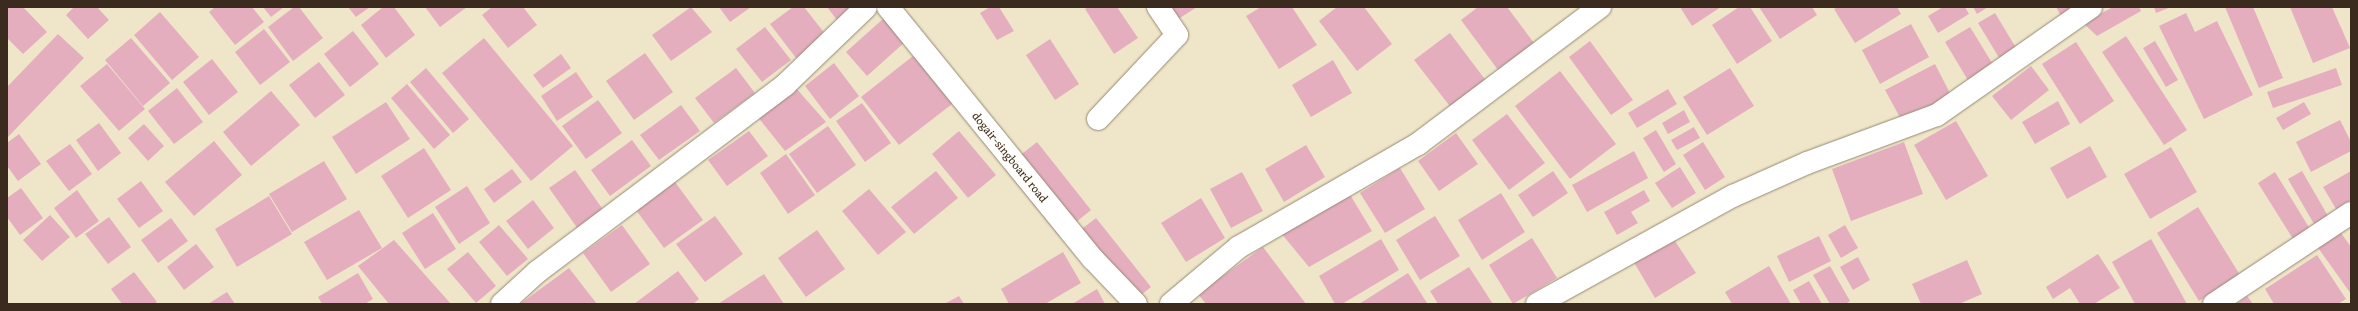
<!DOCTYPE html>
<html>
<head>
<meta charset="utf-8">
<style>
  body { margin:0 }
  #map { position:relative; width:2358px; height:311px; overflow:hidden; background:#efe6c9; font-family:"Gentium Book Plus",serif }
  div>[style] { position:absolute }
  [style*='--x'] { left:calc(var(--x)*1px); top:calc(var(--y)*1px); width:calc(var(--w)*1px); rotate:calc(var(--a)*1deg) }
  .building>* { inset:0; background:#e5aebf }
  .roads { filter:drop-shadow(0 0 1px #958874) drop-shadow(0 0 1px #958874) }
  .minor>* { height:22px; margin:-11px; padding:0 11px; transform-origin:11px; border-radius:11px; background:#fff }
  span { translate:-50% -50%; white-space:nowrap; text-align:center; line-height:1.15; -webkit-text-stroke:3.5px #fdfcf7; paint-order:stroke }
  .street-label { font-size:12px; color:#3b2a1e }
  .frame { position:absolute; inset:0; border:8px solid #3b2a1e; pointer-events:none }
</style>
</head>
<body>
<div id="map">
  <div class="building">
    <div style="clip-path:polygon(7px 7px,23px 7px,47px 32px,23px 54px,7px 38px)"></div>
    <div style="clip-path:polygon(74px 7px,97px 7px,109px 20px,88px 39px,66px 15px)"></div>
    <div style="clip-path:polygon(215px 7px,252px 7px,264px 22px,235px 45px,209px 12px)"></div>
    <div style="clip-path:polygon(263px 7px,284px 7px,271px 17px)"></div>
    <div style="clip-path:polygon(294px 7px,299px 7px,323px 38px,293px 61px,268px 27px)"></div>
    <div style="clip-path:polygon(348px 7px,370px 7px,356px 17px)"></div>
    <div style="clip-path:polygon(383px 7px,394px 7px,415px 35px,386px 58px,361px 25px)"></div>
    <div style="clip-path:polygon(425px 7px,467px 7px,440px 27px)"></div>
    <div style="clip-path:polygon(492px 7px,523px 7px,537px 25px,508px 48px,482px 15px)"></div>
    <div style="clip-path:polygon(691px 7px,712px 32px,671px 61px,652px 35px)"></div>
    <div style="clip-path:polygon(719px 7px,751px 7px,730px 22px)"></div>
    <div style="clip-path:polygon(793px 7px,804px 7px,826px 35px,796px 58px,770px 24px)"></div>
    <div style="clip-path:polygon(827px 7px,862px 7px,840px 24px)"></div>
    <div style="clip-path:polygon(990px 7px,999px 7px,1014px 31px,997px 40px,980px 13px)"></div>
    <div style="clip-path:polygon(1089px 7px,1117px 7px,1138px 38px,1114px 54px,1085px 9px)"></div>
    <div style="clip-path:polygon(1162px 7px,1197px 7px,1172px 23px)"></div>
    <div style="clip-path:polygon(1261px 7px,1292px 7px,1317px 45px,1279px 69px,1246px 16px)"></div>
    <div style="clip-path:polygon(1337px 7px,1364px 7px,1392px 44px,1357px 71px,1319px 21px)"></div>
    <div style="clip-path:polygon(1478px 7px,1507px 7px,1534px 43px,1498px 70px,1461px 20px)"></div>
    <div style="clip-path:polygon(1680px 7px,1721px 7px,1692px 26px)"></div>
    <div style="clip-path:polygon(1739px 7px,1750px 7px,1772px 41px,1737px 64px,1712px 25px)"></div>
    <div style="clip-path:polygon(1759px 7px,1812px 7px,1817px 15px,1780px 39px)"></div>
    <div style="clip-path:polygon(1838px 7px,1897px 7px,1901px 14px,1855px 43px,1834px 9px)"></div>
    <div style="clip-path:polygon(1943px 7px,1965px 7px,1969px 14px,1938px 33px,1928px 16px)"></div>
    <div style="clip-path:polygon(1973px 7px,1988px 7px,1977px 14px)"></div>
    <div style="clip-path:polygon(2056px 7px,2078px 7px,2061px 16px)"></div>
    <div style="clip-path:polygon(2113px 7px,2139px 7px,2141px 11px,2097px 36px,2083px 23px)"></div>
    <div style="clip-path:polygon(2154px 7px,2171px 7px,2156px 13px)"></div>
    <div style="clip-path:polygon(2225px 7px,2253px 7px,2283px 78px,2259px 88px)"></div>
    <div style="clip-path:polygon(2290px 7px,2332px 7px,2350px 48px,2313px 63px)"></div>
    <div style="clip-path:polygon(160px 12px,199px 57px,172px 80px,134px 35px)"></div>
    <div style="clip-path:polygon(1995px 13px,2018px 51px,2001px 61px,1978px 23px)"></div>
    <div style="clip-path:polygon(2186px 13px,2195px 32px,2217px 21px,2253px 95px,2204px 119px,2159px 26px)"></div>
    <div style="clip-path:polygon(884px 18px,905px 42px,867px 76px,846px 52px)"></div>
    <div style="clip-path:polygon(1911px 24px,1929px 57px,1880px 84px,1862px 50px)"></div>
    <div style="clip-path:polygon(765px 27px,791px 60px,762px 82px,736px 49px)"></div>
    <div style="clip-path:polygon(1970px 27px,1994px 66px,1969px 82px,1945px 42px)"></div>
    <div style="clip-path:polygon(264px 29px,290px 62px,260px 85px,235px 52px)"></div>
    <div style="clip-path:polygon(353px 31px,379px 64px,350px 87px,324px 54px)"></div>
    <div style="clip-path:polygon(1450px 33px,1487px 82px,1452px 109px,1414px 60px)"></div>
    <div style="clip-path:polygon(58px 34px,84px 58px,7px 138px,7px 87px)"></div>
    <div style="clip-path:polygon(2126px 36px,2187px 130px,2164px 145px,2102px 52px)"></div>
    <div style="clip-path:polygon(131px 38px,170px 83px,143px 106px,105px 60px)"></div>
    <div style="clip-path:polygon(484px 38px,573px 146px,531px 181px,442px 73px)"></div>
    <div style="clip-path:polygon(1050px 39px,1079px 84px,1055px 100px,1026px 55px)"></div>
    <div style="clip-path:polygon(1590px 41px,1633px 100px,1611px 115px,1569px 57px)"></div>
    <div style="clip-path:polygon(2155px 41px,2178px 80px,2166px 87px,2143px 48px)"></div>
    <div style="clip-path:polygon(2076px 42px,2114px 101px,2080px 124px,2042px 64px)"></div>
    <div style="clip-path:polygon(918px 52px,956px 101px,899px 145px,861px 97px)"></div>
    <div style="clip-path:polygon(645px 53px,673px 92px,634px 120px,606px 81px)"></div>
    <div style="clip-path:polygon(561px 54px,571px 68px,543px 88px,533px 75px)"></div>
    <div style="clip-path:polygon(212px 59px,238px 92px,209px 115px,183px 82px)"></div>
    <div style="clip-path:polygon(1333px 60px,1352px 93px,1311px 117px,1292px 85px)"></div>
    <div style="clip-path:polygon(319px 62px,345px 95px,315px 118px,289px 85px)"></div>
    <div style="clip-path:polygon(834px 63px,859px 96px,830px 119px,805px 86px)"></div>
    <div style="clip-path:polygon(107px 64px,145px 109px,119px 131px,80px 86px)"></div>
    <div style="clip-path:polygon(1935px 64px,1952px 97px,1903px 123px,1885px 90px)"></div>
    <div style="clip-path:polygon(2031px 66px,2049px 90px,2011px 120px,1992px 96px)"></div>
    <div style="clip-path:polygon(426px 68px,469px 119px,453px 133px,410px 82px)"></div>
    <div style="clip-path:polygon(736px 68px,755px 93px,714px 123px,695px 98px)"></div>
    <div style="clip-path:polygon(1730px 68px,1754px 106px,1707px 135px,1683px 97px)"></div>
    <div style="clip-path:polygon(2336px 68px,2342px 85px,2273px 108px,2267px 92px)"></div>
    <div style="clip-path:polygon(1560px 71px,1616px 144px,1570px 179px,1515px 106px)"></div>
    <div style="clip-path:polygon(576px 72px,593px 97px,557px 121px,541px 96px)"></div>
    <div style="clip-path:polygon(407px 84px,450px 135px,434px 149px,391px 98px)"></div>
    <div style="clip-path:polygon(795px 87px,826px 122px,785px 151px,757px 116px)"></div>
    <div style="clip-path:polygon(177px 88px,203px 122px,174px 144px,148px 111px)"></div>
    <div style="clip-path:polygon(1668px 89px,1677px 104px,1637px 128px,1628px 113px)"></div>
    <div style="clip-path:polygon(271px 91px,300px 125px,251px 166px,223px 132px)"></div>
    <div style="clip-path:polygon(598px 100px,622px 133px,586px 159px,562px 126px)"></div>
    <div style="clip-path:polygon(2058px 101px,2070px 124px,2035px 144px,2022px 122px)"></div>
    <div style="clip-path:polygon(386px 102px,410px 139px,356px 174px,332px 137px)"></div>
    <div style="clip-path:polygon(2304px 102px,2311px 114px,2283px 130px,2276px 118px)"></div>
    <div style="clip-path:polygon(862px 103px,891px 143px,865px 162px,836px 121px)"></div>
    <div style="clip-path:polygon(681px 105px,700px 131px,659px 160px,640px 135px)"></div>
    <div style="clip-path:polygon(1684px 110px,1690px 122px,1668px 134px,1662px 123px)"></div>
    <div style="clip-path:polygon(1507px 114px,1545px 163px,1509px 190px,1472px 140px)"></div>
    <div style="clip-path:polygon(2340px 120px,2351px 142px,2351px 151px,2311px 172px,2296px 142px)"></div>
    <div style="clip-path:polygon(1956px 121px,1988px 176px,1946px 200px,1914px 145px)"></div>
    <div style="clip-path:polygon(99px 123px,121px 153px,98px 171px,76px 140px)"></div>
    <div style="clip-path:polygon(144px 124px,164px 146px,148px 161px,128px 138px)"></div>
    <div style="clip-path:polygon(828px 126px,856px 165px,817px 193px,789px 154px)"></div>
    <div style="clip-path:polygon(1694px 127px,1700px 138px,1677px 150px,1671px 140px)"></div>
    <div style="clip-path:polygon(1656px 130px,1676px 164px,1664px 172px,1643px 138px)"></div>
    <div style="clip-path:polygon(749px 131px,768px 156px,727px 186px,708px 160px)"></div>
    <div style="clip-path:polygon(959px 131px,996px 175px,968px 198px,932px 154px)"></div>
    <div style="clip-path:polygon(1456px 133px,1478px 164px,1439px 191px,1418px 161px)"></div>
    <div style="clip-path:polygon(19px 134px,41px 164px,18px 181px,7px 166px,7px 143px)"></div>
    <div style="clip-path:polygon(632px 140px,651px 166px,610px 196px,591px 170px)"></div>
    <div style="clip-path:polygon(214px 141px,242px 175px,194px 216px,165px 182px)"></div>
    <div style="clip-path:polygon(1037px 142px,1091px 210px,1059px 236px,1004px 168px)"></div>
    <div style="clip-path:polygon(1703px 142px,1725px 177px,1705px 190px,1683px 155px)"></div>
    <div style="clip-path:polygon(1904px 142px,1923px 194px,1851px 221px,1832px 169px)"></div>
    <div style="clip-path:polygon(70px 144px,92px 174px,69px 191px,46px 161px)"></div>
    <div style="clip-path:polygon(1306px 145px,1325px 177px,1284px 202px,1265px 169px)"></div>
    <div style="clip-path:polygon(2090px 146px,2107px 177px,2067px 199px,2050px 168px)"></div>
    <div style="clip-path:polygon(2171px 147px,2197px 192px,2150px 219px,2124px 174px)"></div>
    <div style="clip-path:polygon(424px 148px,451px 190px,408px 218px,381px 176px)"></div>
    <div style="clip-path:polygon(1634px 151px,1648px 178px,1587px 212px,1572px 185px)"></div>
    <div style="clip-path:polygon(786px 154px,815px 195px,788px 214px,760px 173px)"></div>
    <div style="clip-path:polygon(324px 161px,347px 199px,292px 232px,269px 194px)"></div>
    <div style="clip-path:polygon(1680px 167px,1696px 193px,1672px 208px,1655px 183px)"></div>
    <div style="clip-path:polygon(1400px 168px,1425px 209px,1385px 233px,1360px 193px)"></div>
    <div style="clip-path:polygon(512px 169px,522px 182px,494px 203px,484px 189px)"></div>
    <div style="clip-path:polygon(575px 170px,604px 211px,578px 229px,549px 188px)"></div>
    <div style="clip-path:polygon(936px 171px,958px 198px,914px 234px,891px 207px)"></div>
    <div style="clip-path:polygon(1553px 171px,1568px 193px,1533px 217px,1518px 195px)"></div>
    <div style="clip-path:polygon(2302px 171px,2328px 216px,2314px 224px,2288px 179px)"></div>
    <div style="clip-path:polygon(2351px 171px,2351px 200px,2336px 209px,2323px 187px)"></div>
    <div style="clip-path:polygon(1242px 172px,1263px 211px,1231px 228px,1210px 189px)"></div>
    <div style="clip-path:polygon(2275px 172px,2310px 229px,2293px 239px,2258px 183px)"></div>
    <div style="clip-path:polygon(141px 181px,163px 211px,139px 228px,117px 199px)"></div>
    <div style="clip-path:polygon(675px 182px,703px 220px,664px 248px,636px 210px)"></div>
    <div style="clip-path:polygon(467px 186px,490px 223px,459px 244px,435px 207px)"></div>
    <div style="clip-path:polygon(21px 188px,43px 218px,20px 235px,7px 217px,7px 198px)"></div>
    <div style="clip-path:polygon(869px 189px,906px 232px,878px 255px,842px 211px)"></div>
    <div style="clip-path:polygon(77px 190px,99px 221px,76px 238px,54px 208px)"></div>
    <div style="clip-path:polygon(1644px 190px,1650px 201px,1631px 212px,1638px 223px,1617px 235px,1604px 212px)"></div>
    <div style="clip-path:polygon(1349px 193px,1372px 231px,1309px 267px,1281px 233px)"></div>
    <div style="clip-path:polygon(1501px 193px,1525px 232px,1482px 260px,1458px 220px)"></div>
    <div style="clip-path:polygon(269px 196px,292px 234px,237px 267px,215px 229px)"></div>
    <div style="clip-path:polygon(1201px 198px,1225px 238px,1186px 262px,1161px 223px)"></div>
    <div style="clip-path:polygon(533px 200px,554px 228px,528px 249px,506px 221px)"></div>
    <div style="clip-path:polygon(2198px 207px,2240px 275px,2199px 301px,2157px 233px)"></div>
    <div style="clip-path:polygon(359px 210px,382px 248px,327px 280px,304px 242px)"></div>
    <div style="clip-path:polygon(433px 213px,456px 249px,425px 269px,402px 233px)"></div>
    <div style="clip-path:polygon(50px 215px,70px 237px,42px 261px,23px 240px)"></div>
    <div style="clip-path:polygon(715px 216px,743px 254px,705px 282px,676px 244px)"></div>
    <div style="clip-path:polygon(1435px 216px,1460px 256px,1420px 280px,1396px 240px)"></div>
    <div style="clip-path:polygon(109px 217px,131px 247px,108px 264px,85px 234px)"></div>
    <div style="clip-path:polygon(171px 218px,188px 241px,158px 263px,141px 240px)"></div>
    <div style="clip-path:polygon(1096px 218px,1151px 287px,1130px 304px,1070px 238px)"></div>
    <div style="clip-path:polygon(499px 225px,528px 259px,507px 276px,479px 242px)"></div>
    <div style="clip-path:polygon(622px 225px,650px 264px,611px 292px,583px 253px)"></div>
    <div style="clip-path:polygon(1845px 225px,1858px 248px,1841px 258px,1828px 235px)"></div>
    <div style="clip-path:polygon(817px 230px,845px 269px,806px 297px,778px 258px)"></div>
    <div style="clip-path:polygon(2339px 230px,2351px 247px,2351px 294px,2316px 245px)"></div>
    <div style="clip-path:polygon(1671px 235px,1696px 273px,1655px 298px,1632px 259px)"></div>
    <div style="clip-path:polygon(1819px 236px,1831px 261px,1789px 282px,1777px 256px)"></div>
    <div style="clip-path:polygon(1532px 238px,1557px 278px,1513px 304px,1489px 265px)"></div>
    <div style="clip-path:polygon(1381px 239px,1399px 270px,1342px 304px,1335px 304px,1319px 276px)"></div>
    <div style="clip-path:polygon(2151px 239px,2187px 304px,2135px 304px,2112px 262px)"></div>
    <div style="clip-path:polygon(394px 240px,451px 304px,389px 304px,358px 266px)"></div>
    <div style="clip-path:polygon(196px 244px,214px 267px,184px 290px,167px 267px)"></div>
    <div style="clip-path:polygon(1263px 247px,1306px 304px,1206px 304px,1198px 294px)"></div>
    <div style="clip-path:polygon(468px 252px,496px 286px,476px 303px,447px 269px)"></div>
    <div style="clip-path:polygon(1063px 252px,1081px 283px,1045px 304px,1009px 304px,1001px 289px)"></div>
    <div style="clip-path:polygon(2098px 254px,2120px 288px,2094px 304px,2080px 304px,2070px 288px,2053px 299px,2046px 287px)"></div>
    <div style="clip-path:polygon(2317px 255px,2346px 299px,2338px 304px,2274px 304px,2265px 289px)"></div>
    <div style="clip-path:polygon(1858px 257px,1870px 280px,1853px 290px,1840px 267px)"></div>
    <div style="clip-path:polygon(1967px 260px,1982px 294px,1959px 304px,1921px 304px,1912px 284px)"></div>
    <div style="clip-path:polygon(1769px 266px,1791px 304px,1732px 304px,1725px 292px)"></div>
    <div style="clip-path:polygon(1830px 266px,1850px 301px,1846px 304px,1830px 304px,1813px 275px)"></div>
    <div style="clip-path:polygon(1469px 267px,1493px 304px,1438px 304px,1430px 291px)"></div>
    <div style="clip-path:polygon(569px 268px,597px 304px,520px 304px)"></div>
    <div style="clip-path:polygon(678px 271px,699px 299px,693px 304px,634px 304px)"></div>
    <div style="clip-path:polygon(134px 272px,157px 302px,154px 304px,122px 304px,111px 289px)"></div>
    <div style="clip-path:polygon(358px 273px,373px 299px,365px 304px,322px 304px,318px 297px)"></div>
    <div style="clip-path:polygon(1408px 273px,1427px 303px,1359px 304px)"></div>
    <div style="clip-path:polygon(764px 274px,784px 304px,718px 304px)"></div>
    <div style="clip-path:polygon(1809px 281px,1822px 304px,1801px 304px,1793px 290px)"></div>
    <div style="clip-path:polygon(1097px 289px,1105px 304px,1072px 304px)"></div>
    <div style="clip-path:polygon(227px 292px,235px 304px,208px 304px)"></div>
    <div style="clip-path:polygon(959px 296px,964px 304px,944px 304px)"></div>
    <div style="clip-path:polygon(2247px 296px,2253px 304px,2237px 304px)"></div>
  </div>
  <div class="roads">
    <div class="minor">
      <div style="--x:888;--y:7;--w:325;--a:50.9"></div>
      <div style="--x:1093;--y:259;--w:62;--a:46.3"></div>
      <div style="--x:1098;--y:119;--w:115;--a:-46.8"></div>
      <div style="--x:1177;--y:35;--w:34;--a:-124"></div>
      <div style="--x:502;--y:304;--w:47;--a:-42.4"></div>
      <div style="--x:537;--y:272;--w:311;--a:-37"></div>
      <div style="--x:785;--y:85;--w:112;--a:-43.9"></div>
      <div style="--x:1171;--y:304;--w:89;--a:-40"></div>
      <div style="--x:1239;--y:247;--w:207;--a:-29.9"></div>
      <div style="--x:1418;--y:144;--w:228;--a:-37"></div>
      <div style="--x:1537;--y:304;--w:224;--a:-28.9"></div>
      <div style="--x:1733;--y:196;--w:81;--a:-24"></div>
      <div style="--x:1807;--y:163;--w:139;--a:-20.3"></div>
      <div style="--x:1937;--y:115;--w:188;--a:-35"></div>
      <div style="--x:2214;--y:304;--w:164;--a:-33.6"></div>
    </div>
  </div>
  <div class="street-label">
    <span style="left:1010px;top:157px;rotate:51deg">dogair-singboard road</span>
  </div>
  <div class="frame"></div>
</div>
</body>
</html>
